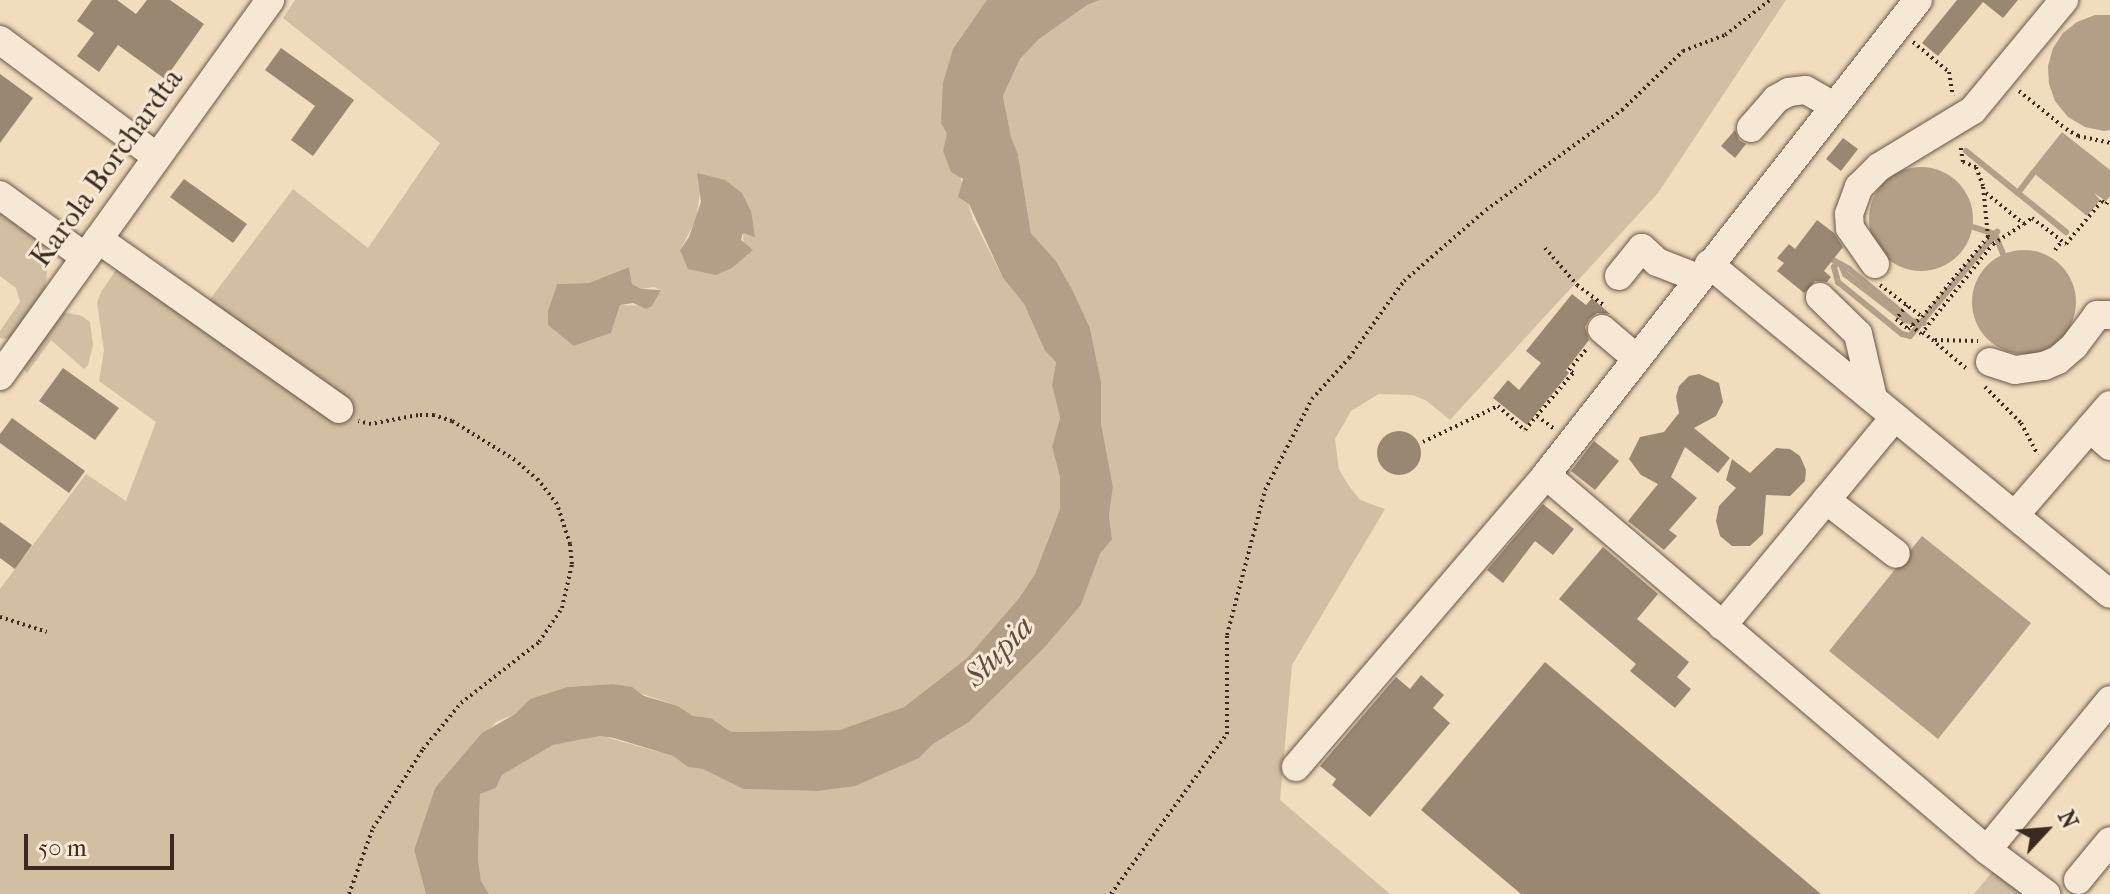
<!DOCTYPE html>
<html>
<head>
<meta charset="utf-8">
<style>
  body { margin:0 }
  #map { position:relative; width:2110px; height:894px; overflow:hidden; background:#f1dcbd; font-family:"IM FELL French Canon",serif }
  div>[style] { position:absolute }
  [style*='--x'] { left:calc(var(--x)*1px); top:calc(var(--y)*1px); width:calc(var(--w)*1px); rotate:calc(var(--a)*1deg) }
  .green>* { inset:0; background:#d2bea2 }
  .water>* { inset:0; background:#b39f88 }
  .round { border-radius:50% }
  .stream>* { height:6px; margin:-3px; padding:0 3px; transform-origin:3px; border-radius:3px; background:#b39f88 }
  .building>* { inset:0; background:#9a8772 }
  .path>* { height:4px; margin-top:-2px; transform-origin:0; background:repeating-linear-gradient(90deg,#3c2a21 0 2px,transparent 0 6px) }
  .roads { filter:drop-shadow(0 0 2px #695648) drop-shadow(0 0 2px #695648) }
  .minor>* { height:28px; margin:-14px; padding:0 14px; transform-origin:14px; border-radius:14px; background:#f6e8d4 }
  span { translate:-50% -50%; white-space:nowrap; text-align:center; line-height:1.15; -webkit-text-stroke:6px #f6e8d4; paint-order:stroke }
  .street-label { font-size:30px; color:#3c2a21 }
  .water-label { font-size:32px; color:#604d40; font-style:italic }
  .north { position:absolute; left:2006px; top:790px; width:80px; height:80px; -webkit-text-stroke:6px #f6e8d4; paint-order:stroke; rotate:64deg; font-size:22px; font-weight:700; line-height:32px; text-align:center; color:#3c2a21 }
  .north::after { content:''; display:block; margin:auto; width:28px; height:36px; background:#3c2a21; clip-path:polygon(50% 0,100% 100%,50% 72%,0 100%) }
  .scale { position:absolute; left:24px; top:834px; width:150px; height:36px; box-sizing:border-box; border:4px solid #3c2a21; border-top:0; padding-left:10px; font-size:24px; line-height:28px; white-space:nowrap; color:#3c2a21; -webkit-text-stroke:6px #f6e8d4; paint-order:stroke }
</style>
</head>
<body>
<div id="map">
  <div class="green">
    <div style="clip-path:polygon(evenodd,295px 0,987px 0,947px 134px,973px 219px,1003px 278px,1024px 304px,1045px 351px,1056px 362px,1052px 385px,1060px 418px,1052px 447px,1060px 477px,1060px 509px,1035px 574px,1019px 598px,967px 658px,904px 707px,864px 723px,840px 730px,731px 732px,711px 718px,693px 716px,678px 706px,613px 684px,567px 687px,530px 699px,515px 714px,496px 722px,435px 788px,414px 850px,426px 894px,0 894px,0 589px,86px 474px,126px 501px,156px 422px,99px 381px,104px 350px,97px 303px,101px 292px,118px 267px,205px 306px,293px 189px,368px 248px,440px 143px,283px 18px,295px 0,701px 186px,754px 236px,743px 233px,744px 256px,732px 268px,680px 250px,696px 220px,701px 186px,295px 0,629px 267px,632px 284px,642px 289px,654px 287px,661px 290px,652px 306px,620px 305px,611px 333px,574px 346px,548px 311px,557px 284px,589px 283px,629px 267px)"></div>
    <div style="clip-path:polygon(1100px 0,1786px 0,1658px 193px,1450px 420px,1427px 401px,1413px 395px,1379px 394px,1351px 411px,1335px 439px,1339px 470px,1349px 486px,1360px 500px,1385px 509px,1292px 665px,1280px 800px,1390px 894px,489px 894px,481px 881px,478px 859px,480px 794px,496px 788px,502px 775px,553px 745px,602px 736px,673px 756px,688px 767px,703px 769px,743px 789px,817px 791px,919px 758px,933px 744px,969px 722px,1044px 648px,1081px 605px,1100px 554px,1112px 538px,1109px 515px,1113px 487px,1101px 423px,1101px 382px,1090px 328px,1073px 291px,1056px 261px,1031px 233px,1018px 154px,1011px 137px,1003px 96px,1020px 59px,1038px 40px,1087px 5px)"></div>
    <div style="clip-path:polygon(0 205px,45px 243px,48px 262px,44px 301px,12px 338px,4px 339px,0 338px,0 331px,20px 302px,16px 288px,0 276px)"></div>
    <div style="clip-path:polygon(63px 312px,82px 316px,90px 322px,93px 345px,88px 365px,84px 369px,51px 340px,27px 373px,21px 365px)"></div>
    <div style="clip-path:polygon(1993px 871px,2025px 894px,1974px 894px)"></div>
  </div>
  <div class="water">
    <div style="clip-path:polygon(987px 0,1100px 0,1087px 5px,1038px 40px,1020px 59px,1003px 96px,1011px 137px,1018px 154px,1031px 233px,1056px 261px,1073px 291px,1090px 328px,1101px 382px,1101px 423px,1113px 487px,1109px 515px,1112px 539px,1100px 554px,1081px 605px,1044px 648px,969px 722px,933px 744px,919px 758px,855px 786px,817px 791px,743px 789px,703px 769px,688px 767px,673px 756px,614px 738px,601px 736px,553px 745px,502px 775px,496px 788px,480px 794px,478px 859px,481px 881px,489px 894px,426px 894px,414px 850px,435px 788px,482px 733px,515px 714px,530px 699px,567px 687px,613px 684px,632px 687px,644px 696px,678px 706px,693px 716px,711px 718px,731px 732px,840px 730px,904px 707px,967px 658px,1019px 598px,1035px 574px,1060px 509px,1060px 477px,1052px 447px,1060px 418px,1052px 385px,1056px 362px,1045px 351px,1024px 304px,1003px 278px,969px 204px,958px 197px,963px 179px,951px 172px,943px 151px,947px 134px,941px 123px,943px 83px,953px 49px)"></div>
    <div style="clip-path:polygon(2095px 15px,2110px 15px,2110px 130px,2104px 131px,2085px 127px,2068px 117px,2055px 101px,2049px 84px,2048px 66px,2053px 48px,2063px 33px,2077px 22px)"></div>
    <div style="clip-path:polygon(2062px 132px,2110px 170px,2110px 196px,2106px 201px,2094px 193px,2100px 200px,2087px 216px,2031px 171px)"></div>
    <div class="round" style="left:1869px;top:167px;width:104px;height:104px"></div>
    <div style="clip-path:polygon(697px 173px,725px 180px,742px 193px,751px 211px,755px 237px,743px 233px,741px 240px,753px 250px,732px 268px,716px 275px,688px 269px,680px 250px,689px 237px,701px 202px)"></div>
    <div class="round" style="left:1972px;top:250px;width:104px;height:104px"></div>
    <div style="clip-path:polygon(629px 267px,632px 284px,642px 289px,661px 290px,652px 306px,646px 309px,633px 303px,620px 305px,611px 333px,574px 346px,548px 325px,548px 311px,557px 284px,589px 283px)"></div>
    <div style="clip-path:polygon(1922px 536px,2031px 623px,1938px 739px,1829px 651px)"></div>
  </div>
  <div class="stream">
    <div style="--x:1966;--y:151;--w:67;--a:38.9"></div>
    <div style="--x:2018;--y:193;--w:25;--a:-53"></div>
    <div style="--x:2018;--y:193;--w:62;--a:39.1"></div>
    <div style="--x:1973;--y:227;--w:23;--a:18"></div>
    <div style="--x:1995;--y:234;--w:22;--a:68"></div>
    <div style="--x:1833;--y:260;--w:18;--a:29"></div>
    <div style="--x:1849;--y:269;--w:82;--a:39.5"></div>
    <div style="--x:1837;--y:263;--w:5;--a:127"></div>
    <div style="--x:1834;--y:267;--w:16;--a:75"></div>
    <div style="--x:1838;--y:282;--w:82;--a:39.1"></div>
    <div style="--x:1902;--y:334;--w:8;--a:14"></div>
    <div style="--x:1910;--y:336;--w:136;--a:-50.1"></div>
    <div style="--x:1842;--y:267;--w:8;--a:67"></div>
    <div style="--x:1845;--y:274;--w:76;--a:37.5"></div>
    <div style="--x:1905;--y:320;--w:19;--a:9"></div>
  </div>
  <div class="building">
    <div style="clip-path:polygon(92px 0,117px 0,136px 14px,147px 0,170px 0,204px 24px,165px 79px,118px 45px,99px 72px,77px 56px,94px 33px,77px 21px)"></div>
    <div style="clip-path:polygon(1957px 0,2018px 0,2003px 18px,1983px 2px,1938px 56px,1922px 43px)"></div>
    <div style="clip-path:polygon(281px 48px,354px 100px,313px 156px,291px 140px,315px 106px,265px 70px)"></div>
    <div style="clip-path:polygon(0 74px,33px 98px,0 143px)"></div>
    <div style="clip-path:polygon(1735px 130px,1739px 140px,1746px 144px,1735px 158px,1721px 146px)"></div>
    <div style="clip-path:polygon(1843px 138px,1858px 149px,1841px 171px,1826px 159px)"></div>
    <div style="clip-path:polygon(184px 179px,247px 224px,233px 243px,170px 197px)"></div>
    <div style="clip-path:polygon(1817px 220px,1834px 233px,1843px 247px,1824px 271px,1831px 277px,1827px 282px,1815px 281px,1804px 293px,1777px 271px,1784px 263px,1777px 258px,1789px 244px,1795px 249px)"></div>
    <div style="clip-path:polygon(1572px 294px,1586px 305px,1592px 298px,1610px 314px,1597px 313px,1589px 319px,1585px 327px,1589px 340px,1566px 370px,1569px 373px,1527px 425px,1493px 398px,1508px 380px,1519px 390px,1541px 363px,1526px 351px)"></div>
    <div style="clip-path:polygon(63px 368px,119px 408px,95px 440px,39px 401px)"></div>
    <div style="clip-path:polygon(1699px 374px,1719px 383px,1723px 402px,1716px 416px,1694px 428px,1730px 458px,1718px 473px,1685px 447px,1671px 477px,1697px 498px,1669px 530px,1677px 536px,1664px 550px,1628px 521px,1658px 484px,1641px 475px,1629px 459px,1640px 437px,1664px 432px,1679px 413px,1676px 397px,1679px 386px,1689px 376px)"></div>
    <div style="clip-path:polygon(12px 418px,85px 471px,69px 493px,0 443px,0 434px)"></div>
    <div class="round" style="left:1377px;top:431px;width:44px;height:44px"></div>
    <div style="clip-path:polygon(1594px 441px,1619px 461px,1595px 490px,1571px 471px)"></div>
    <div style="clip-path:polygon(1776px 448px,1790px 449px,1800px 456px,1806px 470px,1805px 481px,1790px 496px,1766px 495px,1763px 534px,1750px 546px,1732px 546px,1720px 536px,1716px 521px,1719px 506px,1736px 488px,1726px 480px,1732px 459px,1750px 473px)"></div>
    <div style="clip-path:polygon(1543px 504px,1574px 529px,1553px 555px,1535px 541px,1503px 583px,1487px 570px)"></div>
    <div style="clip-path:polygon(0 522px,32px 545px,15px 569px,0 558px)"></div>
    <div style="clip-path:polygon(1603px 547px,1658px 594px,1637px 619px,1689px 662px,1677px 677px,1691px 689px,1675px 708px,1630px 671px,1636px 664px,1559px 599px)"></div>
    <div style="clip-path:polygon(1545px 662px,1821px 894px,1521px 894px,1421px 810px)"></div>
    <div style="clip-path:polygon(1421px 675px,1444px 695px,1433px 708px,1450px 723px,1370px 817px,1332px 785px,1336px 779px,1320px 766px,1396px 677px,1410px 689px)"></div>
  </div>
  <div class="path">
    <div style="--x:1913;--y:42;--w:47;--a:39.8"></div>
    <div style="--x:1949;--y:72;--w:24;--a:81"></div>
    <div style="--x:2019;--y:91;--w:60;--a:39"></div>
    <div style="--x:2066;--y:129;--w:14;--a:30"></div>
    <div style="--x:2078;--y:136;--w:33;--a:12"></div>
    <div style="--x:1986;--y:193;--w:49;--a:39.2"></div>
    <div style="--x:2024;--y:224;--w:10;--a:-37"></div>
    <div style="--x:2032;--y:218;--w:43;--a:37.4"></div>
    <div style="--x:2066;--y:244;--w:56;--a:-50.1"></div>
    <div style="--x:2102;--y:201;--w:5;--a:37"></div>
    <div style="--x:2106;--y:204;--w:6;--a:-51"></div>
    <div style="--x:1545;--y:248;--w:49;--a:49.1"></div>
    <div style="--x:1577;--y:285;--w:36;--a:37"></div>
    <div style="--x:2055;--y:250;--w:11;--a:-52"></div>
    <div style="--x:1880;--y:285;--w:51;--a:37.1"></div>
    <div style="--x:1907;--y:305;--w:18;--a:128"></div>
    <div style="--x:1896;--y:319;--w:16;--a:40"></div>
    <div style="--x:1908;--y:329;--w:18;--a:-41"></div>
    <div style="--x:1922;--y:317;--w:104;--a:-50.5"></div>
    <div style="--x:1988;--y:237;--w:51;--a:-95.6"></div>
    <div style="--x:1983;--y:186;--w:20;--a:-110"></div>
    <div style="--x:1976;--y:167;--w:14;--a:-159"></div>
    <div style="--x:1963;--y:162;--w:18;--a:-99"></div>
    <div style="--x:1911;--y:325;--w:13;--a:42"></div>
    <div style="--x:1921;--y:334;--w:115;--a:-51.3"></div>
    <div style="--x:1993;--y:244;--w:37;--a:-33"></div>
    <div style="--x:1923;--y:332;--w:57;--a:40.1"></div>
    <div style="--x:1935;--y:340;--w:43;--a:1.3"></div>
    <div style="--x:1985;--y:387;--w:51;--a:45"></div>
    <div style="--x:2021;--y:423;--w:36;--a:62"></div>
    <div style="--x:1537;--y:416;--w:21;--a:37"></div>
    <div style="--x:1423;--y:442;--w:83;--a:-25.6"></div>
    <div style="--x:1498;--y:406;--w:36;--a:42"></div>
    <div style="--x:1525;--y:430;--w:75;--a:-49.9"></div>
    <div style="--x:1573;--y:373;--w:5;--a:-143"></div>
    <div style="--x:1569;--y:370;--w:30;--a:-50"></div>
    <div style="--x:0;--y:617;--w:49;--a:17.7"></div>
    <div style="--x:349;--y:894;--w:70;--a:-70"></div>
    <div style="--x:373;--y:828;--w:93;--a:-57.7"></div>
    <div style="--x:423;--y:749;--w:60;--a:-50.4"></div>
    <div style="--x:461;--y:703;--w:99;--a:-38"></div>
    <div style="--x:539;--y:642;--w:41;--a:-55.9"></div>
    <div style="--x:562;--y:608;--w:45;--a:-77.2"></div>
    <div style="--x:572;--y:564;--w:20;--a:-96"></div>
    <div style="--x:570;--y:544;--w:42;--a:-108"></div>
    <div style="--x:557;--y:504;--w:31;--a:-128"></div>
    <div style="--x:538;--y:480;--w:30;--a:-139"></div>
    <div style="--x:515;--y:460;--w:74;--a:-148.2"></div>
    <div style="--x:452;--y:421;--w:19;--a:-162"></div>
    <div style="--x:434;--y:415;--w:16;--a:180"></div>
    <div style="--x:418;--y:415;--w:48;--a:169.2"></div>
    <div style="--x:371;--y:424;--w:13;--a:-167"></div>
    <div style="--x:1111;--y:894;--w:198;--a:-54.1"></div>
    <div style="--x:1227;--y:734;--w:99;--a:-90"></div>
    <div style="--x:1227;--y:635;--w:150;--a:-75.3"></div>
    <div style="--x:1265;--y:490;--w:102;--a:-62.7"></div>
    <div style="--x:1312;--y:399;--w:55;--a:-47.9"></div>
    <div style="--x:1349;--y:358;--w:95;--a:-54.5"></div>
    <div style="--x:1404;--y:281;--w:108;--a:-40.9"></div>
    <div style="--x:1486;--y:210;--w:169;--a:-36.3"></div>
    <div style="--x:1622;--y:110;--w:85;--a:-44"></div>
    <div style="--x:1683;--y:51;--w:45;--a:-20.9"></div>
    <div style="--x:1725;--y:35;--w:57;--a:-37.9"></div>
  </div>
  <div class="roads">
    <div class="minor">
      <div style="--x:0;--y:40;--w:196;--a:36.7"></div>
      <div style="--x:1751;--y:128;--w:38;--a:-49"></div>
      <div style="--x:1776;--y:99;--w:15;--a:-28"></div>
      <div style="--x:1789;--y:92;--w:17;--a:-7"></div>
      <div style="--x:1806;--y:90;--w:32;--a:30"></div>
      <div style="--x:0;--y:195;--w:105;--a:36.1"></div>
      <div style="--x:98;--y:239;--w:295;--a:35.2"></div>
      <div style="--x:1709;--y:264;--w:519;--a:39.45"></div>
      <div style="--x:1875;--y:264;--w:44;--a:-124.8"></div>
      <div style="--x:1850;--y:228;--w:14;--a:-94"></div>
      <div style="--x:1849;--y:214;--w:29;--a:-70"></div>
      <div style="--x:1859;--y:187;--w:28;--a:-45"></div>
      <div style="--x:1879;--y:167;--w:110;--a:-31.2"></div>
      <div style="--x:1973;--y:110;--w:143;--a:-50.4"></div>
      <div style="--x:1619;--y:276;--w:36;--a:-51"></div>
      <div style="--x:1642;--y:248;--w:21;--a:43"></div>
      <div style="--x:1657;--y:262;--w:44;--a:21.3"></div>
      <div style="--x:1820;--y:297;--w:53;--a:44.2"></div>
      <div style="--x:1858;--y:334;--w:66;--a:76.8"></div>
      <div style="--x:1602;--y:329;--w:45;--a:40.5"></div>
      <div style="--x:1990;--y:362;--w:26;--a:18"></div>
      <div style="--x:2015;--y:370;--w:29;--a:-8"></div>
      <div style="--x:2044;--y:366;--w:15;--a:-23"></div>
      <div style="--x:2058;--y:360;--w:21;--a:-41"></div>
      <div style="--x:2074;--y:346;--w:39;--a:-53"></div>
      <div style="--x:2097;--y:315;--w:13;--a:0"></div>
      <div style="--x:0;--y:376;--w:463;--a:-54.3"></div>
      <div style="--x:2090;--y:428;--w:27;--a:42"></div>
      <div style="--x:1546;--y:475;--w:579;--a:40.38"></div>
      <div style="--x:1987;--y:850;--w:74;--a:36.7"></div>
      <div style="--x:1826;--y:500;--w:88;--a:37.6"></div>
      <div style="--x:2015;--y:515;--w:145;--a:-49.2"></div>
      <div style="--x:1722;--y:626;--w:271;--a:-50.4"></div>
      <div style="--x:1296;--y:767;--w:384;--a:-49.4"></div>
      <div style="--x:1546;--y:475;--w:603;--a:-51.93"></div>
      <div style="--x:1987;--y:850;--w:194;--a:-50.6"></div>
      <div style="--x:2078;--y:880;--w:50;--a:-50.6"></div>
    </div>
  </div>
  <div class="street-label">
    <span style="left:107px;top:168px;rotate:-54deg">Karola Borchardta</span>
  </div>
  <div class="water-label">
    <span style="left:999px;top:652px;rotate:-46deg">Słupia</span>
  </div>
  <div class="north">N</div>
  <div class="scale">50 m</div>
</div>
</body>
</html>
